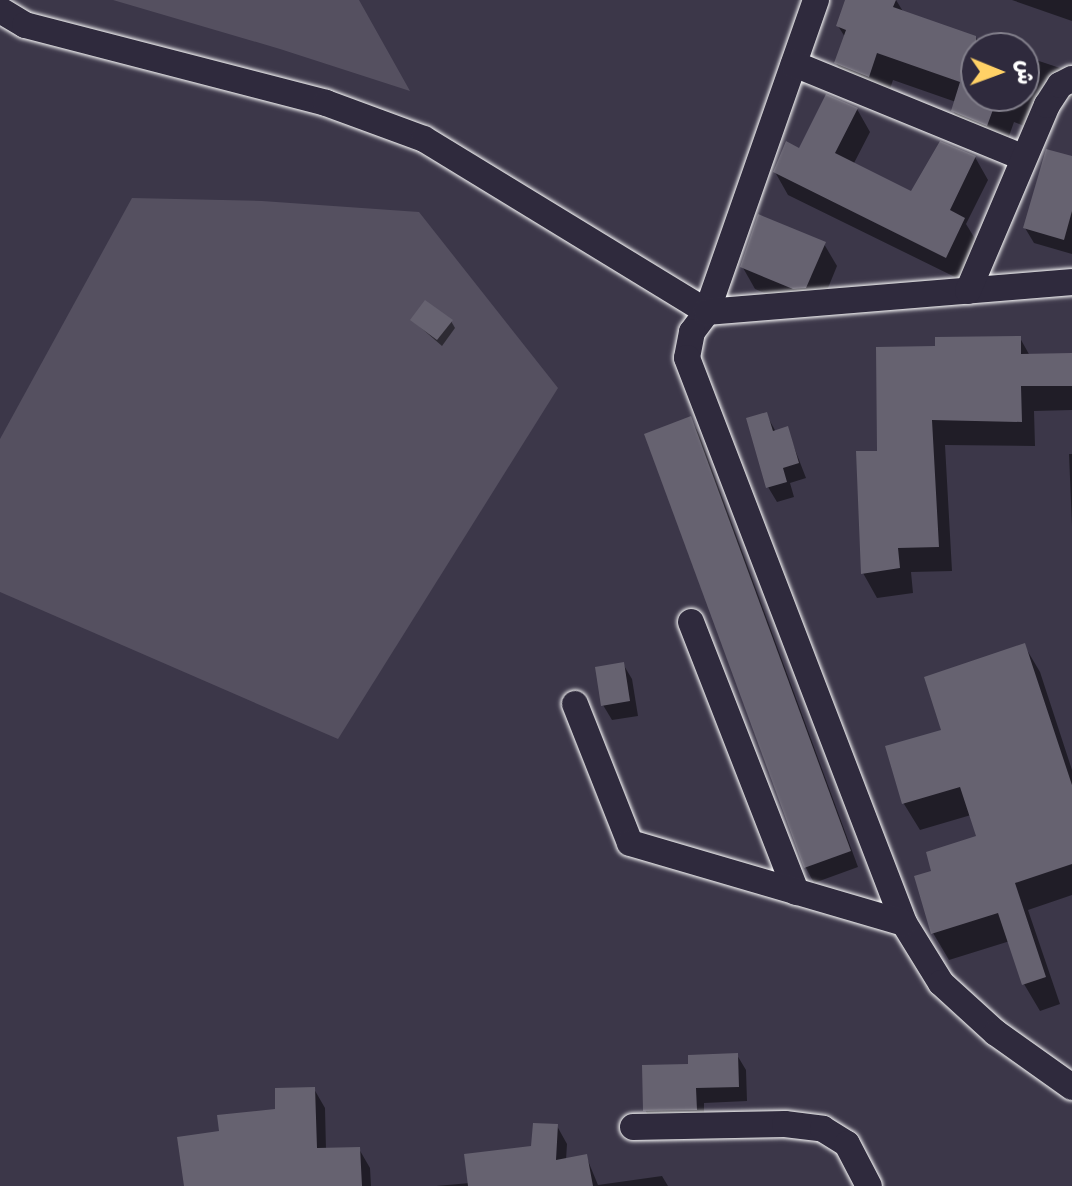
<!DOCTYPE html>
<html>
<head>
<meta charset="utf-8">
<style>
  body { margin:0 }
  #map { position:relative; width:1072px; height:1186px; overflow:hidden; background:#3c3749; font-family:Dekko,"Playpen Sans Arabic",sans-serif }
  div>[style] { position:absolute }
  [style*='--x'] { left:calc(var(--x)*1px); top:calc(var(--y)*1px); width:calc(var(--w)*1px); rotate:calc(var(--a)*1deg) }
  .green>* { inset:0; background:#555060 }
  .shadow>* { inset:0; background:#0007 }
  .building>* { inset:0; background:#666270 }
  .roads { filter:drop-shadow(0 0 2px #fff) drop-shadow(0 0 2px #fff) }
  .minor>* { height:26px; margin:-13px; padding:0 13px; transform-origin:13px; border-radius:13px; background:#2f2a3d }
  span { translate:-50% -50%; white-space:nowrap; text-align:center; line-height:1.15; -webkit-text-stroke:6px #2f2a3d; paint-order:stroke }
  .north { position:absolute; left:960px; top:32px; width:80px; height:80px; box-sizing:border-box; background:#2f2a3d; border:2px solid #827f8b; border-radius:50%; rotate:91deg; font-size:22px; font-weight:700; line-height:32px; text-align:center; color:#fff }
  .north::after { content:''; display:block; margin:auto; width:28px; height:36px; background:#ffd166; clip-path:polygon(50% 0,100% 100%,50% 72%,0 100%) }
</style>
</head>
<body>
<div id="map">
  <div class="green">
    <div style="clip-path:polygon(113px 0,359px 0,410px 91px,280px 49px)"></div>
    <div style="clip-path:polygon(132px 198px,262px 201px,419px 212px,558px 388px,338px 739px,0 592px,0 439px)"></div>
  </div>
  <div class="shadow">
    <div style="clip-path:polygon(848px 0,896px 0,904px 13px,1003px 48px,976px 48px,976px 96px,1024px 96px,1024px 56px,1060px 68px,1072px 89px,1072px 97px,1035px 111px,1029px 128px,1014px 122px,1003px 153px,969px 139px,953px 111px,956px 102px,893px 80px,885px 104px,853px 91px,836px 63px,845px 37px,838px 26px)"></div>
    <div style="clip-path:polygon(1012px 0,1072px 0,1072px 21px)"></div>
    <div style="clip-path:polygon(857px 109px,870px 132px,853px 165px,912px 194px,975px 157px,988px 180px,966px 224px,977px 242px,959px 279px,788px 195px,775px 172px)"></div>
    <div style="clip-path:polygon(1072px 158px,1072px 254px,1034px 243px,1025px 228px)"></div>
    <div style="clip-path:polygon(824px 244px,837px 266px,819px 310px,807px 311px,755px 289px,742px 266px)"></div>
    <div style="clip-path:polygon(412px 320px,451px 321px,455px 328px,442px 346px)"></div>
    <div style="clip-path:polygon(1020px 338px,1030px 356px,1072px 355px,1072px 410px,1034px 411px,1035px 446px,945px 445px,952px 571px,911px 572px,913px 593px,877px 598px,863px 573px,879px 453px,937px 348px)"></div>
    <div style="clip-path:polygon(766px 414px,776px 432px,787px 429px,806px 478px,790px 483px,794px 497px,777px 502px,768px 487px)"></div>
    <div style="clip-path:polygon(691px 419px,699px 434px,858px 867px,814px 883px,806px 868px,647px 435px)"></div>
    <div style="clip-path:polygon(1069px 454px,1072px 454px,1072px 526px)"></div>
    <div style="clip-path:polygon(1024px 645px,1040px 672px,1072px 770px,1072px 895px,1028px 910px,1060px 1004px,1040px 1011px,1024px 984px,1010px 941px,949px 960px,933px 933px,934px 872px,979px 838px,971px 815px,920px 830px,904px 804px,888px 748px,944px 732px)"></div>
    <div style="clip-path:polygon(623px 664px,632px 679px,638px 716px,612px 720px,603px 705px)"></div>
    <div style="clip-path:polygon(737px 1055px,746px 1070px,747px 1101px,704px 1103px,704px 1124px,654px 1125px,645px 1110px,690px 1066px)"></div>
    <div style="clip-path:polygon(314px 1089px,325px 1108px,326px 1150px,359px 1149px,370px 1168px,371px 1186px,186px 1186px,221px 1132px,278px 1111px)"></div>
    <div style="clip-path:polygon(557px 1126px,567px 1144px,566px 1160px,586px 1156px,598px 1185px,662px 1176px,668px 1186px,436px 1186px,470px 1183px,533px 1148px)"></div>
  </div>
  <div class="building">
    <div style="clip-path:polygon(845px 0,896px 0,893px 7px,976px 36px,976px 96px,998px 96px,987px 126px,951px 111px,960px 82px,877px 53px,869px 77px,834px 63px,846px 30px,836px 26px)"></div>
    <div style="clip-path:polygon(826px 94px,858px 108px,835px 153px,911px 191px,940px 141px,976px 156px,950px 210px,965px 218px,946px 258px,773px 172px,786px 141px,799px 148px)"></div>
    <div style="clip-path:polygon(1046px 149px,1072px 156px,1072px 211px,1064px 240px,1023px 228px)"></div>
    <div style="clip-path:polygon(758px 214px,826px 242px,806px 288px,793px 289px,740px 267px)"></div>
    <div style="clip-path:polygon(425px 300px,453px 320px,437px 340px,410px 320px)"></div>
    <div style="clip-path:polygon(1021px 336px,1021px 354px,1072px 353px,1072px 386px,1021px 386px,1022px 422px,932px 420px,939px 547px,898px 548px,900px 568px,861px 574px,856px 451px,877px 451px,876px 347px,935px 346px,935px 337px)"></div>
    <div style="clip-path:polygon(767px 412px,773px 431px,788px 426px,799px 463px,783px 468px,787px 482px,766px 488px,746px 418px)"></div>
    <div style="clip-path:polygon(691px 416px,851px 851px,804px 868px,644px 434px)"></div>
    <div style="clip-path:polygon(1025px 643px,1072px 785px,1072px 864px,1015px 883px,1046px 977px,1022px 985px,998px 913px,931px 934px,914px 876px,931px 871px,926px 852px,976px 836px,960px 787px,902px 804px,885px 746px,941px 730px,924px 677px)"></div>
    <div style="clip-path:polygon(624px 662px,630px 701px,601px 706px,595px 667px)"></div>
    <div style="clip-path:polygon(738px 1053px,739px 1087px,696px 1088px,697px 1110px,643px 1111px,642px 1065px,688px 1064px,688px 1055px)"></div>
    <div style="clip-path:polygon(315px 1087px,317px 1148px,360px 1147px,362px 1186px,184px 1186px,177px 1137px,219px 1131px,217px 1115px,275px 1109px,275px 1088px)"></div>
    <div style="clip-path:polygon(533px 1123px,558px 1124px,556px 1160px,587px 1154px,593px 1186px,468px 1186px,464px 1154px,531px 1146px)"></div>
  </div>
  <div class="roads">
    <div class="minor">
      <div style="--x:816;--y:0;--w:330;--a:109.3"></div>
      <div style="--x:707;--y:312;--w:25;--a:127"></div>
      <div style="--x:692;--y:332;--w:26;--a:101"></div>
      <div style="--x:687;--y:358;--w:605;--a:68.99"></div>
      <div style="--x:904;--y:923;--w:70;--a:58.3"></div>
      <div style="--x:941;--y:983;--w:74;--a:42.3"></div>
      <div style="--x:996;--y:1033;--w:93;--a:35.4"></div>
      <div style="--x:0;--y:10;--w:29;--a:31"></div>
      <div style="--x:25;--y:25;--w:311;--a:14.5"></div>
      <div style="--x:326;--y:103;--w:104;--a:20.2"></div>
      <div style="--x:424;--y:139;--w:332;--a:31.4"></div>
      <div style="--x:707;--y:312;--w:366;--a:-4.7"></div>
      <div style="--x:794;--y:64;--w:248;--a:22.2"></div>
      <div style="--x:968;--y:291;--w:202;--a:-67"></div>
      <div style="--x:1047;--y:105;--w:24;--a:-57"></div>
      <div style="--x:1060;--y:85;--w:13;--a:-27"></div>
      <div style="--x:691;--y:622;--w:290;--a:68.7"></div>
      <div style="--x:575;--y:704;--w:149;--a:68.4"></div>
      <div style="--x:630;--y:843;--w:285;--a:16.3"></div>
      <div style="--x:633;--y:1127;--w:152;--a:-1.1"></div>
      <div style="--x:785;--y:1124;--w:38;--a:7"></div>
      <div style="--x:823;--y:1129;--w:28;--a:32"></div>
      <div style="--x:847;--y:1144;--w:47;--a:62.4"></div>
    </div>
  </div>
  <div class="north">ش</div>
</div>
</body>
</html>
